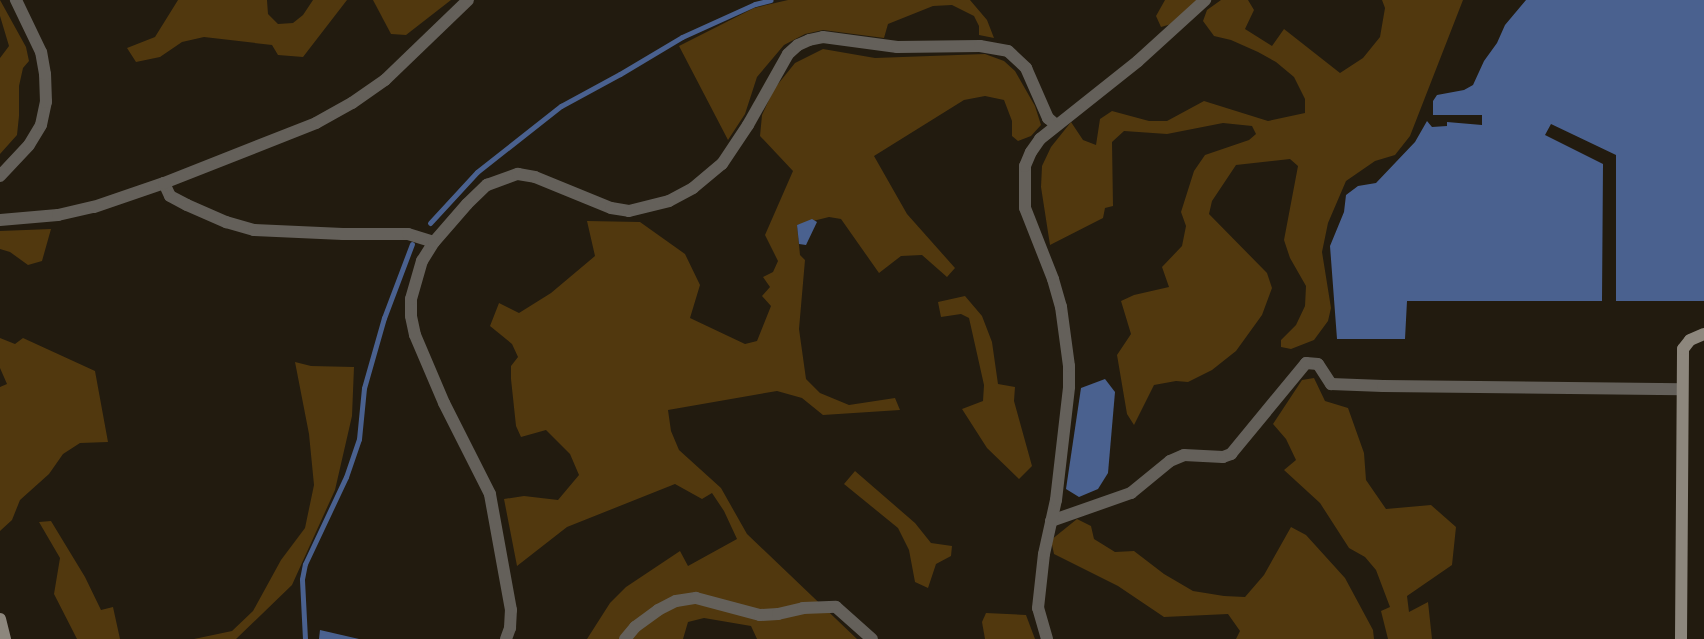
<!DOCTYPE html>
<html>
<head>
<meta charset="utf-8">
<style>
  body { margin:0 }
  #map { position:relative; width:1704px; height:639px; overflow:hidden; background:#221b0f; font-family:Montserrat,sans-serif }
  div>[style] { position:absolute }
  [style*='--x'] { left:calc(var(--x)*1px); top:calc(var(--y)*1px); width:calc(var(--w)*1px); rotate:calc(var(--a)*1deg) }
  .green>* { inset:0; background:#51380e }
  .water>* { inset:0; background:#4a618f }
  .stream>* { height:5px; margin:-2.5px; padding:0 2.5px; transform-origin:2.5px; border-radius:2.5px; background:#4a618f }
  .street>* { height:12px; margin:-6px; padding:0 6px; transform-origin:6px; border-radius:6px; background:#64605a }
  .secondary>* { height:12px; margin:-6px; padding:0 6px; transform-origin:6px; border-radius:6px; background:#8d877d }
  span { translate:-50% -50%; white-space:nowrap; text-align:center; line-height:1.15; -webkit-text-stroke:4px #191207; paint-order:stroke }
</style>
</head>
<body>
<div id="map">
  <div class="green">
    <div style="clip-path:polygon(0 0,26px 47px,29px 61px,23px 68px,19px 86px,19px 116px,17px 135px,0 154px,0 58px,9px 46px,0 16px)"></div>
    <div style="clip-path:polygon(178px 0,267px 0,268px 14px,278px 24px,293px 23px,303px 15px,313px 0,347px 0,303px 57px,278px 55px,272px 45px,204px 37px,182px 42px,160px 57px,136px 62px,127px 48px,155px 37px)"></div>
    <div style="clip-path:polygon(373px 0,451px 0,406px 35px,391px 34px)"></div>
    <div style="clip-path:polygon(788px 0,970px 0,987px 20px,994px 38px,979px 35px,979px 26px,974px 16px,952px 5px,933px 6px,888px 24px,884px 38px,823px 30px,805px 34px,784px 45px,757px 77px,745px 114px,728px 140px,679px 46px,754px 8px)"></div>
    <div style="clip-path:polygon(1165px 0,1197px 0,1175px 23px,1161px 27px,1156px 16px)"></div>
    <div style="clip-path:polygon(1221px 0,1248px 0,1254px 10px,1245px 29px,1272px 46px,1284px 29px,1340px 73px,1363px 58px,1380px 37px,1385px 8px,1382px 0,1463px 0,1410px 136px,1395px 155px,1375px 161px,1346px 181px,1328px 223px,1322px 252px,1331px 308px,1328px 321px,1314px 340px,1291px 349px,1281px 347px,1281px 340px,1296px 325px,1305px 306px,1306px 286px,1290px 258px,1284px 240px,1298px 166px,1290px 159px,1236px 165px,1212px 201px,1209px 214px,1267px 273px,1272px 288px,1262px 315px,1236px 351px,1212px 370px,1188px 382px,1176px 381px,1154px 385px,1134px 425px,1127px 414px,1117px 355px,1131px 334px,1121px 301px,1134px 295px,1169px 287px,1162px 267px,1182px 246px,1186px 226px,1181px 212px,1194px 171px,1205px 155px,1249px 140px,1256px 134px,1252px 126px,1223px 123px,1167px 134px,1124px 131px,1112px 142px,1113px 206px,1105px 208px,1103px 218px,1050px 245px,1041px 187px,1042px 166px,1051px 147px,1071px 122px,1083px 140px,1096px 145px,1100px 119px,1112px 111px,1149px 121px,1167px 121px,1204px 101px,1268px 121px,1305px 113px,1305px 99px,1294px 77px,1276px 62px,1258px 52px,1231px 40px,1214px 36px,1203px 21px,1207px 10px)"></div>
    <div style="clip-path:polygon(823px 49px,875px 58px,985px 54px,1004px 61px,1015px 71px,1035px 106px,1041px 125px,1031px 136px,1018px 141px,1012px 136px,1012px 121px,1004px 100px,985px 96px,964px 100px,874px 156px,907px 214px,955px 268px,947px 277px,922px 255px,901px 256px,879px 273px,841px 219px,829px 217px,797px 225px,800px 255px,805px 260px,799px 329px,806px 379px,820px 393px,849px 405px,895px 398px,900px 410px,823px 415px,802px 398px,777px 391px,668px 410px,671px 431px,679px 450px,721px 488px,747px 534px,857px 639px,757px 639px,751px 626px,704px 618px,688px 622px,683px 639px,587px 639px,610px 603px,626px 587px,680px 551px,688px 566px,737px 539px,724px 511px,712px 493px,702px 499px,675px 484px,567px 527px,517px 566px,504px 499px,524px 496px,558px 500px,579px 475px,570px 454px,546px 430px,521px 437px,516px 426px,511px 379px,511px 366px,518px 357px,512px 344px,490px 326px,499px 303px,519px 313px,551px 293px,595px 256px,587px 221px,640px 222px,685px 254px,700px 285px,690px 318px,745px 344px,757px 341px,771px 306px,762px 296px,770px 287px,763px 277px,773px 272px,778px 261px,765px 235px,793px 171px,760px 136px,762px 115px,774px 89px,795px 63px)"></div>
    <div style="clip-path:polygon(51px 229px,42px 261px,28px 265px,10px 252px,0 249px,0 231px)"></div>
    <div style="clip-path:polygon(965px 296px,982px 316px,992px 342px,998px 384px,1015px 387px,1014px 401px,1032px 466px,1019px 479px,987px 448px,962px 409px,983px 401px,984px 385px,969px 318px,961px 314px,941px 317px,938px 302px)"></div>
    <div style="clip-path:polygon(0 338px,15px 344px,23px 338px,95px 371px,108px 442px,80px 443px,63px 454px,49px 474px,20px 500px,12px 520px,0 531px,0 387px,7px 384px,0 368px)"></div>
    <div style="clip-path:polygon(295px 362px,311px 366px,354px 367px,352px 416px,335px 490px,292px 585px,236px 639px,194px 639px,232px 631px,253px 611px,281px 560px,305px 528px,314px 485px,309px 434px)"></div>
    <div style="clip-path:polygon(1314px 378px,1325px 401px,1348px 408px,1364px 453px,1366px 480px,1386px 509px,1431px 505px,1456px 527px,1452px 565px,1407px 596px,1409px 612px,1428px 602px,1432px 639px,1388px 639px,1381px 611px,1390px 607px,1376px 570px,1365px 557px,1349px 548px,1320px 503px,1284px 470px,1296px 460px,1286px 439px,1273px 424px,1302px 380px)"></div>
    <div style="clip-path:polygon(855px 471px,915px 523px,931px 543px,952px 546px,951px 556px,936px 564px,928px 588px,915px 582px,909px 550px,898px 528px,844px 484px)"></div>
    <div style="clip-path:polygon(1077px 519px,1091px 526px,1094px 539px,1115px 552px,1134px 551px,1164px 574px,1193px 591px,1224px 596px,1245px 597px,1264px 575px,1291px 527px,1306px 535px,1345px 578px,1373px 630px,1374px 639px,1236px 639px,1240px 631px,1228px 614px,1164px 617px,1118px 586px,1054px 554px,1051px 540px)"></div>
    <div style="clip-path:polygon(51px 521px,85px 577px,101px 610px,113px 607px,120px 639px,77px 639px,54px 594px,60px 558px,39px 522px)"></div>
    <div style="clip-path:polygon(986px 613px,1026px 615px,1035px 639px,985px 639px,982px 622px)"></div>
  </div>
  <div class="water">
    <div style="clip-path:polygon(1526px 0,1704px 0,1704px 301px,1616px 301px,1616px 155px,1551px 124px,1545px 135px,1603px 164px,1602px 301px,1407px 301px,1405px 339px,1337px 339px,1330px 246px,1344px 212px,1346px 195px,1358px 186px,1376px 183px,1415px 142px,1427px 121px,1432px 127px,1447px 126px,1447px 122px,1482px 125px,1482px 115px,1433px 115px,1433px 101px,1437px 95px,1464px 90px,1473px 85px,1484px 61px,1497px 43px,1505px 25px)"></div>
    <div style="clip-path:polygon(812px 219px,817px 222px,806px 245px,799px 244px,797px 225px)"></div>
    <div style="clip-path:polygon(1105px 379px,1115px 392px,1108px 473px,1098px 489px,1079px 497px,1066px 489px,1081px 388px)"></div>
    <div style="clip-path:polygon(320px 630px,359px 639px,319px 639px)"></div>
  </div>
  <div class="stream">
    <div style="--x:430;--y:223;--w:69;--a:-47.3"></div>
    <div style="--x:477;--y:172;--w:107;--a:-38.2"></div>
    <div style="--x:561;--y:106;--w:67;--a:-28.5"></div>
    <div style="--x:620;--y:74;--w:72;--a:-30.8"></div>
    <div style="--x:682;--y:37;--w:80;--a:-24.3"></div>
    <div style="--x:755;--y:4;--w:16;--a:-14"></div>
    <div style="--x:305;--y:639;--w:60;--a:-92.9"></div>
    <div style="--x:302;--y:579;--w:15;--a:-79"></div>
    <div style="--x:305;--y:564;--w:96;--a:-64.8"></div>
    <div style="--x:346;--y:477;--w:40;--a:-71.1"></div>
    <div style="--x:359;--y:439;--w:51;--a:-84.4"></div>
    <div style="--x:364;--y:388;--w:73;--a:-74.1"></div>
    <div style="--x:384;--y:318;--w:79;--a:-69.3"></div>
  </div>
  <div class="street">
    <div style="--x:0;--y:176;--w:42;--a:-46.9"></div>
    <div style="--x:29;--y:145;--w:23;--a:-59"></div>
    <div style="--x:41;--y:125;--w:24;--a:-78"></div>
    <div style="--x:46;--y:102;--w:28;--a:-92"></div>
    <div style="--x:45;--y:74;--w:22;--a:-100"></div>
    <div style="--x:41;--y:52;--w:58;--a:-115.7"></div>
    <div style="--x:164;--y:183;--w:14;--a:65"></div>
    <div style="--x:170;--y:196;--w:19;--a:28"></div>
    <div style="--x:187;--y:205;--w:43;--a:23.6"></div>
    <div style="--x:226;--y:222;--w:29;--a:16"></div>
    <div style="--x:254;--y:230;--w:89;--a:2.6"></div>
    <div style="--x:343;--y:234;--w:65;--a:0"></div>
    <div style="--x:408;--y:234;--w:27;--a:17"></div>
    <div style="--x:0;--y:220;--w:58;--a:-4.9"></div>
    <div style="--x:58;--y:215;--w:37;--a:-13"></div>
    <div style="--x:94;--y:207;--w:74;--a:-18.9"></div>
    <div style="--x:164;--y:183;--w:163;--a:-21.5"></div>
    <div style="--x:316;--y:123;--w:41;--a:-29.1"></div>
    <div style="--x:352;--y:103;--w:40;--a:-34.9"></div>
    <div style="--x:385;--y:80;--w:115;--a:-43.9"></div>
    <div style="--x:1051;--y:521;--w:85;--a:-19.3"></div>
    <div style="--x:1131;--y:493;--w:50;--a:-39.4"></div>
    <div style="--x:1170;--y:461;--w:15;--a:-23"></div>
    <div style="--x:1184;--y:455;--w:39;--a:3"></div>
    <div style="--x:1223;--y:457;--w:9;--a:-21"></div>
    <div style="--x:1231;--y:454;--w:118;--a:-50.5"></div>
    <div style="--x:1306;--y:363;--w:12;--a:5"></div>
    <div style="--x:1318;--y:364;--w:24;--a:57"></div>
    <div style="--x:1331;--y:384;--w:52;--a:2.2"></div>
    <div style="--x:1383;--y:386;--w:299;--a:0.6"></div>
    <div style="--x:506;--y:639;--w:12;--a:-70"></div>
    <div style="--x:510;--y:628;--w:18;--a:-87"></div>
    <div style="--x:511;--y:610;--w:118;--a:-100.3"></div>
    <div style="--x:490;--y:494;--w:102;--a:-116.8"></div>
    <div style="--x:444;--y:403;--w:74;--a:-113.1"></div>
    <div style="--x:415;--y:335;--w:19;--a:-102"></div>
    <div style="--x:411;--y:316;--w:17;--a:-90"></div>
    <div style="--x:411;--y:299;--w:40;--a:-74"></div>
    <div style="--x:422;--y:261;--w:22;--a:-58"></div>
    <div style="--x:434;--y:242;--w:50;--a:-49"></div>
    <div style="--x:467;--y:204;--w:28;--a:-44"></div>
    <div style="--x:487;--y:185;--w:33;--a:-20"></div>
    <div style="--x:518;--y:174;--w:17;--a:10"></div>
    <div style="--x:535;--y:177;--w:82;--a:22.2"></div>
    <div style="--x:611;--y:208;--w:18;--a:9"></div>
    <div style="--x:629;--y:211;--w:41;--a:-14"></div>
    <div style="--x:669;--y:201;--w:27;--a:-28"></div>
    <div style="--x:693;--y:188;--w:38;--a:-40"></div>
    <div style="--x:722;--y:164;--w:47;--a:-56.3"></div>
    <div style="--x:748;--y:125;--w:81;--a:-60.6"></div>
    <div style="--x:788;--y:54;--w:13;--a:-42"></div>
    <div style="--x:798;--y:45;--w:12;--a:-24"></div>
    <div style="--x:809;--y:40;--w:14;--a:-12"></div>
    <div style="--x:823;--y:37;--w:75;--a:7.7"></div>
    <div style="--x:897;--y:47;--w:83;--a:-0.7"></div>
    <div style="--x:980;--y:46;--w:28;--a:10"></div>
    <div style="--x:1008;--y:51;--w:25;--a:43"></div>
    <div style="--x:1026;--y:68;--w:55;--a:66.3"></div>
    <div style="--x:1048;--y:118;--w:11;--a:41"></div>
    <div style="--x:625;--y:639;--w:16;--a:-50"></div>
    <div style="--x:635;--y:627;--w:29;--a:-36"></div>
    <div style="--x:658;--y:610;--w:20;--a:-27"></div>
    <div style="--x:676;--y:601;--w:20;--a:-9"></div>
    <div style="--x:696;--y:598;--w:66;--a:14.9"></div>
    <div style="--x:760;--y:615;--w:18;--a:-3"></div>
    <div style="--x:778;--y:614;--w:26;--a:-13"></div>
    <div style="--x:803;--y:608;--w:33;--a:-2"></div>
    <div style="--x:836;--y:607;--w:48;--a:41.6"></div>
    <div style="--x:1047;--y:639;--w:32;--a:-106"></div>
    <div style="--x:1038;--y:608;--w:54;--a:-83.7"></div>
    <div style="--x:1044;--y:554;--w:55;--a:-77.5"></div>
    <div style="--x:1056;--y:500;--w:114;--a:-83.4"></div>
    <div style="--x:1069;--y:387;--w:21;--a:-90"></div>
    <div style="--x:1069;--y:366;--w:60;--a:-97.7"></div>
    <div style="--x:1061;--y:307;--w:29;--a:-106"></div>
    <div style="--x:1053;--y:279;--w:76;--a:-111.5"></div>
    <div style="--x:1025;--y:208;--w:42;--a:-90"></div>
    <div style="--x:1025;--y:166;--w:15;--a:-67"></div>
    <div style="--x:1031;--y:152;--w:16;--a:-55"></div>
    <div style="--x:1040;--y:139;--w:125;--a:-38.5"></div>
    <div style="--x:1138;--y:61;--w:91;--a:-42.3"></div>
  </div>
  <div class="secondary">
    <div style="--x:0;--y:619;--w:21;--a:76"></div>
    <div style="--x:1681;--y:639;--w:290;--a:-89.6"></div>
    <div style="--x:1683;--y:349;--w:11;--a:-52"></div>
    <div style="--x:1690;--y:340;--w:15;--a:-23"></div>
  </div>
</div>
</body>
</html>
